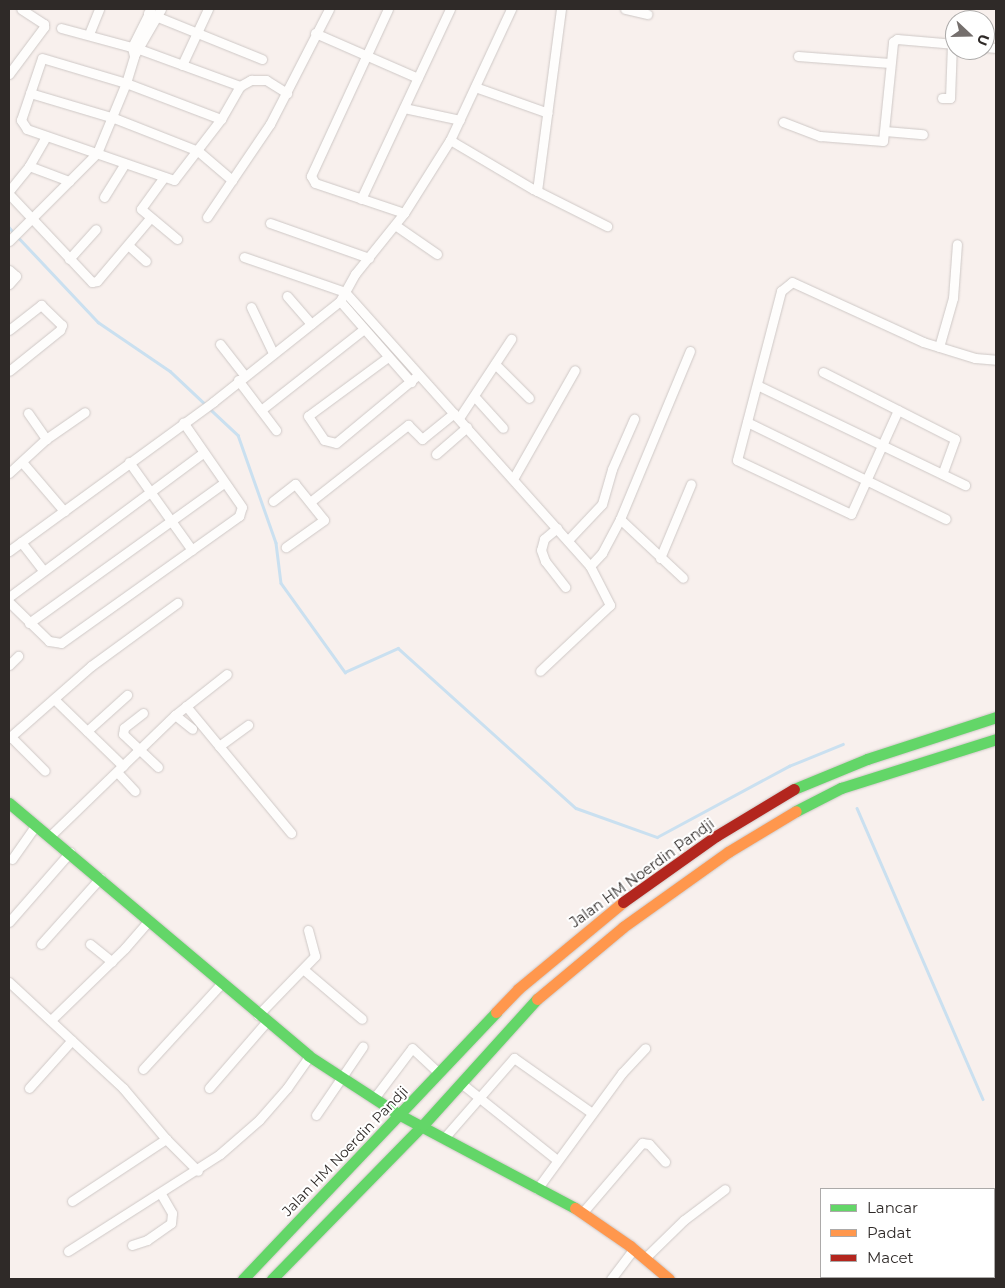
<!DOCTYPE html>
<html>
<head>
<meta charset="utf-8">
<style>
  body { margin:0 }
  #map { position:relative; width:1005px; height:1288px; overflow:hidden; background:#f8f0ed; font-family:Montserrat,sans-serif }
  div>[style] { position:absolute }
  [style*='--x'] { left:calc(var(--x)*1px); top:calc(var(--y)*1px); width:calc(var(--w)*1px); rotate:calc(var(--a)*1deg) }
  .stream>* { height:2.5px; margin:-1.25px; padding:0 1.25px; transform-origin:1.25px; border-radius:1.25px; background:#cae0f0 }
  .roads { filter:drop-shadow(0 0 1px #cec8c6) drop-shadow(0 0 1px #cec8c6) }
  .street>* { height:9px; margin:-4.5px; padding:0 4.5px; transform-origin:4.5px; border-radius:4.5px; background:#fefdfc }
  .fast>* { height:11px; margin:-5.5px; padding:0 5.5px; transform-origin:5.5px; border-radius:5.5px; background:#63d668 }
  .slow>* { height:11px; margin:-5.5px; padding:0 5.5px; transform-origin:5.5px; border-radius:5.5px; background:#ff974d }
  .jam>* { height:11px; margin:-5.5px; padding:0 5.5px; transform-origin:5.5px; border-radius:5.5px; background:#b3261e }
  span { translate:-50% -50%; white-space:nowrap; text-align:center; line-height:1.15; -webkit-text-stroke:4px #fff; paint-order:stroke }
  .street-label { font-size:14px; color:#2f2a28 }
  .frame { position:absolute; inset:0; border:10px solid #2f2a28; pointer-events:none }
  .legend { position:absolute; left:820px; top:1188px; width:175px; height:90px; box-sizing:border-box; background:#fff; border:1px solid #acaaa9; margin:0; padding:6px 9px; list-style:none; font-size:15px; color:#2f2a28 }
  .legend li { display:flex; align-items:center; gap:10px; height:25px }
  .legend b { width:25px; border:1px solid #acaaa9 }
  .north { position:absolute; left:945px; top:10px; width:50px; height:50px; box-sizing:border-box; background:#fff; border:1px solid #acaaa9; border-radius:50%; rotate:111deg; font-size:14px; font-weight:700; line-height:20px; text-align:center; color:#2f2a28 }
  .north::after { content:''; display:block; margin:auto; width:18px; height:22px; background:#756f6d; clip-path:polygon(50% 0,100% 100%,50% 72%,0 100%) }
</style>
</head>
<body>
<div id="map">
  <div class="stream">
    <div style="--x:9;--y:227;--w:8;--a:50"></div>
    <div style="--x:18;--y:237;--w:117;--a:46.7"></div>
    <div style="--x:98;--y:322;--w:87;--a:34.2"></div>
    <div style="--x:170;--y:371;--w:48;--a:43.3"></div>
    <div style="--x:209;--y:408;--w:40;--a:43"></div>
    <div style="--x:238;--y:435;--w:114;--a:70.6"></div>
    <div style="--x:276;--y:543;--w:40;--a:82.9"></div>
    <div style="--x:281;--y:583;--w:110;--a:54.3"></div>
    <div style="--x:345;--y:672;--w:58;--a:-24.4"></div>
    <div style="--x:398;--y:648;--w:239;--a:42"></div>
    <div style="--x:576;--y:808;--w:86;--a:19.7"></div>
    <div style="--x:657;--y:837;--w:150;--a:-28.3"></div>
    <div style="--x:789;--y:766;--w:58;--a:-22.2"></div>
    <div style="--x:857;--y:808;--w:317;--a:66.6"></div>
  </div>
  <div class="roads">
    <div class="street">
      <div style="--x:388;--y:9;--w:184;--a:114.8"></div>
      <div style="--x:311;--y:176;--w:8;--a:60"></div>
      <div style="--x:315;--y:183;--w:94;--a:18.6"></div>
      <div style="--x:625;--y:9;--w:23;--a:13"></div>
      <div style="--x:148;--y:13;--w:123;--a:22"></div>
      <div style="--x:61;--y:28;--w:81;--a:15.1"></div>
      <div style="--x:139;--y:49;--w:108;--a:20.1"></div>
      <div style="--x:240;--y:86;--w:38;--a:120"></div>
      <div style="--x:221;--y:119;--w:77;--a:127.6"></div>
      <div style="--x:174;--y:180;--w:156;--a:-160.9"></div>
      <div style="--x:27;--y:129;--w:11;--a:-124"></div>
      <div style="--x:21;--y:120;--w:65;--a:-71.3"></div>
      <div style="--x:42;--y:58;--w:88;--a:16.6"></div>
      <div style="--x:126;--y:83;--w:102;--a:20.8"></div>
      <div style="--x:315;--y:33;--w:112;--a:23.6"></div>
      <div style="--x:89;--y:34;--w:27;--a:-68"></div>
      <div style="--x:985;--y:47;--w:11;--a:5"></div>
      <div style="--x:135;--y:54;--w:52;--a:-60"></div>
      <div style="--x:798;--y:56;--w:92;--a:4.4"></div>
      <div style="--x:182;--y:65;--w:62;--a:-65.1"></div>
      <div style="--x:9;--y:74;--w:59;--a:-53.3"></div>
      <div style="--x:44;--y:27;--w:3;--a:-90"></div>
      <div style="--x:44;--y:24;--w:27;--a:-147"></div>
      <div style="--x:240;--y:86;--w:13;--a:-29"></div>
      <div style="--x:251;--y:80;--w:15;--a:0"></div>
      <div style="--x:266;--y:80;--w:25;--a:32"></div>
      <div style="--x:475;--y:87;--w:77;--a:19.6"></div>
      <div style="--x:30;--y:93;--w:88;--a:16.6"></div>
      <div style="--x:114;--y:118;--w:90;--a:21.4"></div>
      <div style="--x:198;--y:151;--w:45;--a:40.5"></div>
      <div style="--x:942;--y:98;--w:8;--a:0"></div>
      <div style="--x:950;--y:98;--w:55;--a:-87.9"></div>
      <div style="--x:404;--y:108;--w:57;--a:12.1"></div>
      <div style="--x:783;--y:122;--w:40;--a:21"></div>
      <div style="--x:820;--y:136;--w:63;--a:4.5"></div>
      <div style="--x:883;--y:141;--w:100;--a:-84.2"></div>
      <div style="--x:893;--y:42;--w:5;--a:-37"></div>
      <div style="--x:897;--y:39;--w:58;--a:4.9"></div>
      <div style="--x:885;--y:131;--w:38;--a:5"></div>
      <div style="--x:450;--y:140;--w:96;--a:30.6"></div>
      <div style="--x:533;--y:189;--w:83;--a:26.6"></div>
      <div style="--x:29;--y:166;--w:43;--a:20.6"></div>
      <div style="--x:164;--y:177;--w:39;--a:126"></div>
      <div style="--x:141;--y:209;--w:47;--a:39.8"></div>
      <div style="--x:9;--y:191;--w:32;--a:-51"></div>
      <div style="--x:29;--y:166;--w:34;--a:-60"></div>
      <div style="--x:537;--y:191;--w:184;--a:-82.5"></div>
      <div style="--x:9;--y:194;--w:121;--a:46.7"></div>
      <div style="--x:92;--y:282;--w:5;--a:-11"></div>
      <div style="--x:97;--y:281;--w:82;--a:-49.9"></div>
      <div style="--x:104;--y:197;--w:39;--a:-58"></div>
      <div style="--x:361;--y:199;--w:210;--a:-64.9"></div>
      <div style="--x:207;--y:217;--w:112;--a:-55.9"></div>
      <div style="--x:270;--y:124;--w:129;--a:-62.8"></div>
      <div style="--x:270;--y:223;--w:105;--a:19.5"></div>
      <div style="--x:395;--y:225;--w:51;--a:34.6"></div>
      <div style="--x:9;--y:241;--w:124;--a:-45"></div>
      <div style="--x:97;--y:153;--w:76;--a:-67.5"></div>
      <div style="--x:126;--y:83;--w:28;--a:-73"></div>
      <div style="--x:134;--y:56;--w:9;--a:-103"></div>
      <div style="--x:132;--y:47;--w:42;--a:-63.4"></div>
      <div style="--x:128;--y:245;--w:24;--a:42"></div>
      <div style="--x:244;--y:257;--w:107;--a:19.1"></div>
      <div style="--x:345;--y:292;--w:368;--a:48.2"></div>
      <div style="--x:590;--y:566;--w:44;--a:62.9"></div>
      <div style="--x:610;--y:605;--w:96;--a:136.7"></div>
      <div style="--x:69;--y:259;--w:40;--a:-48"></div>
      <div style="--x:9;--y:270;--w:9;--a:41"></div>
      <div style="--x:16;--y:276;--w:11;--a:131"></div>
      <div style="--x:287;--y:296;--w:37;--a:49"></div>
      <div style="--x:340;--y:301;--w:108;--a:48.8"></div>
      <div style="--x:251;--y:307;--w:51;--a:64.4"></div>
      <div style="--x:9;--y:330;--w:41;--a:-38"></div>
      <div style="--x:41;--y:305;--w:29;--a:44"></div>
      <div style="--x:62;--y:325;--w:5;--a:112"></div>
      <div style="--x:60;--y:330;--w:65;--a:141.2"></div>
      <div style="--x:220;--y:344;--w:39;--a:52"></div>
      <div style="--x:939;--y:347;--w:51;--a:-74.1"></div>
      <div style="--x:953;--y:298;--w:54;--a:-85.8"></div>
      <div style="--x:388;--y:357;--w:99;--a:143.6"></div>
      <div style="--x:308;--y:416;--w:29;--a:56"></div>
      <div style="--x:324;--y:440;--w:12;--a:14"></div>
      <div style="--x:336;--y:443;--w:107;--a:-39.7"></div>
      <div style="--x:495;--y:364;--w:48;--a:45"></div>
      <div style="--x:823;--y:372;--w:148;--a:26.9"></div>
      <div style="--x:955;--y:439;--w:37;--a:110"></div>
      <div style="--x:238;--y:380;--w:63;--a:52.8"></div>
      <div style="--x:757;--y:385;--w:231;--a:25.7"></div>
      <div style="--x:474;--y:396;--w:43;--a:47.8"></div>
      <div style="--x:261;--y:410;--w:131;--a:-38.2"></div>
      <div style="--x:898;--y:410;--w:114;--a:114.3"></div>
      <div style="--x:851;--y:514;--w:126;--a:-154.7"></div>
      <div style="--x:737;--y:460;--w:175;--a:-75.4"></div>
      <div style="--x:781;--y:291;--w:14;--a:-39"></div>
      <div style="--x:792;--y:282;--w:144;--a:24.6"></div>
      <div style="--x:923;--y:342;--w:54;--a:17.1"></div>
      <div style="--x:975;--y:358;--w:21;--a:5"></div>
      <div style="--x:28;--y:413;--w:32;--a:55"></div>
      <div style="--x:459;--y:418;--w:95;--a:-56.6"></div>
      <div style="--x:747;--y:422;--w:221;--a:26"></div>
      <div style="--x:436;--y:454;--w:41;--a:-41.1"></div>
      <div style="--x:22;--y:462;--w:65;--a:49.4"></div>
      <div style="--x:129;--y:462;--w:108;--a:54.4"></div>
      <div style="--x:9;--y:473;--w:50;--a:-42.6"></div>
      <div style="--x:46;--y:439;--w:47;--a:-34.7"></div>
      <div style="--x:513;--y:479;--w:125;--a:-60.4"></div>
      <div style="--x:273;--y:501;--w:28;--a:-38"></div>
      <div style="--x:295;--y:484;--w:46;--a:51.1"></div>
      <div style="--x:324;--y:520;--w:47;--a:144.6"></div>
      <div style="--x:310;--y:502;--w:125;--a:-38.2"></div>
      <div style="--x:408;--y:425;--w:20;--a:45"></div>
      <div style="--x:422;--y:439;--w:41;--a:-39.1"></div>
      <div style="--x:620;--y:519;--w:86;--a:43.1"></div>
      <div style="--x:557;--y:528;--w:17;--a:140"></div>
      <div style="--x:544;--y:539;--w:11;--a:105"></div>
      <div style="--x:541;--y:550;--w:12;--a:70"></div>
      <div style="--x:545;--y:561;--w:33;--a:52"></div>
      <div style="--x:569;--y:539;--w:48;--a:-46.7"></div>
      <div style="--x:602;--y:504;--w:36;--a:-74"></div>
      <div style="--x:612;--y:469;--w:55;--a:-66.3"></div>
      <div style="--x:21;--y:542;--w:36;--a:52"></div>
      <div style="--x:9;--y:551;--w:253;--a:-36.1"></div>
      <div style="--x:213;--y:402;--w:162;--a:-38.5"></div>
      <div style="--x:340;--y:301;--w:31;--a:-61"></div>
      <div style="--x:355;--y:274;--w:78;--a:-51.2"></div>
      <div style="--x:404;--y:213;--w:86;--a:-57.8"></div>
      <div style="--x:450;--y:140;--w:145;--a:-65"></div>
      <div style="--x:660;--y:558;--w:80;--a:-67.3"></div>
      <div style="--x:590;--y:566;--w:18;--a:-47"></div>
      <div style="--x:602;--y:553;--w:38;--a:-62"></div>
      <div style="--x:620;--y:519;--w:182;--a:-67.4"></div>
      <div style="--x:9;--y:597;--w:242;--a:-36.6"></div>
      <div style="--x:9;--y:602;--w:56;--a:44.3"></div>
      <div style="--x:49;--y:641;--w:12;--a:9"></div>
      <div style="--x:61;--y:643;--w:219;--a:-35.5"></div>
      <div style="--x:239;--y:516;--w:9;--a:-72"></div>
      <div style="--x:242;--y:507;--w:103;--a:-124.8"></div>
      <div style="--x:29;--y:623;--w:240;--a:-35.7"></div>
      <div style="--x:9;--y:665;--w:13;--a:-45"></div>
      <div style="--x:54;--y:699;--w:96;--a:44.2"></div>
      <div style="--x:186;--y:706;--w:165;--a:50.4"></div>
      <div style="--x:143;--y:713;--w:24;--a:142"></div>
      <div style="--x:124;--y:728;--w:6;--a:99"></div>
      <div style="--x:123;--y:734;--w:48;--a:43.3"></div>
      <div style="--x:175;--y:715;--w:22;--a:39"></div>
      <div style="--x:87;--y:731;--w:54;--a:-42"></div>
      <div style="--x:10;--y:736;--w:49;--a:45"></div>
      <div style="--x:9;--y:738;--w:109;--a:-41.3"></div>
      <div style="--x:91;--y:666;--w:107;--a:-36.2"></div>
      <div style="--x:219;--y:746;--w:36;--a:-36"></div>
      <div style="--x:117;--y:772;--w:26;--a:47"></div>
      <div style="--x:50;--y:836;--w:174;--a:-44.1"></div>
      <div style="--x:175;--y:715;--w:66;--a:-38.3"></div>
      <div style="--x:12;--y:859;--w:42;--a:-54.8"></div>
      <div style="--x:9;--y:922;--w:93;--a:-48.9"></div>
      <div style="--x:41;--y:944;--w:89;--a:-48.2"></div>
      <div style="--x:90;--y:944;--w:28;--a:39"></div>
      <div style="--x:303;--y:969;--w:77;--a:40.3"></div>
      <div style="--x:9;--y:982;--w:156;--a:42.9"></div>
      <div style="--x:123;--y:1088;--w:67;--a:49.9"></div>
      <div style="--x:258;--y:1015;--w:82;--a:-46"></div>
      <div style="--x:315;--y:956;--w:27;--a:-105"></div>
      <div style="--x:51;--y:1020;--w:103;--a:-44.2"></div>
      <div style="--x:125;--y:948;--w:37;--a:-49"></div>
      <div style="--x:143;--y:1069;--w:114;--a:-47.5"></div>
      <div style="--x:461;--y:1083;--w:123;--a:38.7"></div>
      <div style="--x:29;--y:1088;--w:64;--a:-48.1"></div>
      <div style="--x:209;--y:1088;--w:89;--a:-49.1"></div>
      <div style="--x:375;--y:1097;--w:61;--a:-52.9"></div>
      <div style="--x:412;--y:1048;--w:37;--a:43"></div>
      <div style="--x:316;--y:1115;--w:83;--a:-55.7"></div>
      <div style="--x:445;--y:1137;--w:105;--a:-48.9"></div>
      <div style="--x:514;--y:1058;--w:95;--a:35.2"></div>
      <div style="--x:537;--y:1189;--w:144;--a:-53.8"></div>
      <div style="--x:622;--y:1073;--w:34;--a:-47"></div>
      <div style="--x:72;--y:1201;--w:113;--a:-33.4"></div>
      <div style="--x:166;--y:1139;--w:45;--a:45"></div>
      <div style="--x:583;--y:1212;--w:91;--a:-49.5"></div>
      <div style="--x:642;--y:1143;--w:7;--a:8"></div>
      <div style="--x:649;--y:1144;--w:24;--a:48"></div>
      <div style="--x:132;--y:1245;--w:16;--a:-18"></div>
      <div style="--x:147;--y:1240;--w:29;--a:-35"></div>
      <div style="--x:171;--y:1223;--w:10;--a:-84"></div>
      <div style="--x:172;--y:1213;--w:22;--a:-120"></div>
      <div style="--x:68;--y:1251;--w:180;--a:-32.5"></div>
      <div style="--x:220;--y:1154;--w:52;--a:-41.1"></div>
      <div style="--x:259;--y:1120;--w:43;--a:-48.8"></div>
      <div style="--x:287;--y:1088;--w:39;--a:-55"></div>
      <div style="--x:645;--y:1258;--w:54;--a:-44.3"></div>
      <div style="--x:684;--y:1220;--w:51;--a:-37.1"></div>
      <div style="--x:611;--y:1279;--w:38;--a:-53"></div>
    </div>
    <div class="fast">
      <div style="--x:794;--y:789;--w:79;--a:-22.3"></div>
      <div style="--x:867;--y:759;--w:136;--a:-18"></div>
      <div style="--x:9;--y:803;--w:392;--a:40.1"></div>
      <div style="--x:309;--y:1056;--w:108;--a:33"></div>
      <div style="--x:400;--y:1115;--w:198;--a:28"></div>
      <div style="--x:796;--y:811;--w:51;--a:-27.1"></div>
      <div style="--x:841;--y:788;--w:163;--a:-17.5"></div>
      <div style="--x:243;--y:1279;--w:368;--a:-46.5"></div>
      <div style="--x:272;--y:1279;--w:216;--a:-45.6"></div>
      <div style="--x:423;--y:1125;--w:170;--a:-47.9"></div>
    </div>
    <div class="slow">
      <div style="--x:537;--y:999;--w:112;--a:-39.9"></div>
      <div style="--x:623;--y:927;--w:129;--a:-35.5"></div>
      <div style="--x:728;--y:852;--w:79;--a:-31.1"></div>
      <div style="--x:496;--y:1012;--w:32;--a:-46"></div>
      <div style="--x:518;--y:989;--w:136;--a:-39.6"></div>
      <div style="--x:575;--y:1208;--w:67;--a:34.6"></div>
      <div style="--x:630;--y:1246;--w:51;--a:40.2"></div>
    </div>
    <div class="jam">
      <div style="--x:623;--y:902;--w:114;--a:-35.4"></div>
      <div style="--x:716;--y:836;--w:91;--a:-31.1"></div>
    </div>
  </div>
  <div class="street-label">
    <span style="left:642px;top:873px;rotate:-36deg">Jalan HM Noerdin Pandji</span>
    <span style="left:345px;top:1151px;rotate:-46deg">Jalan HM Noerdin Pandji</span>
  </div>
  <div class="frame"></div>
  <ul class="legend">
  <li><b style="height:6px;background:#63d668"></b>Lancar</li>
  <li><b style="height:6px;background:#ff974d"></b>Padat</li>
  <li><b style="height:6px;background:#b3261e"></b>Macet</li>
  </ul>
  <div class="north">U</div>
</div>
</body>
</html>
